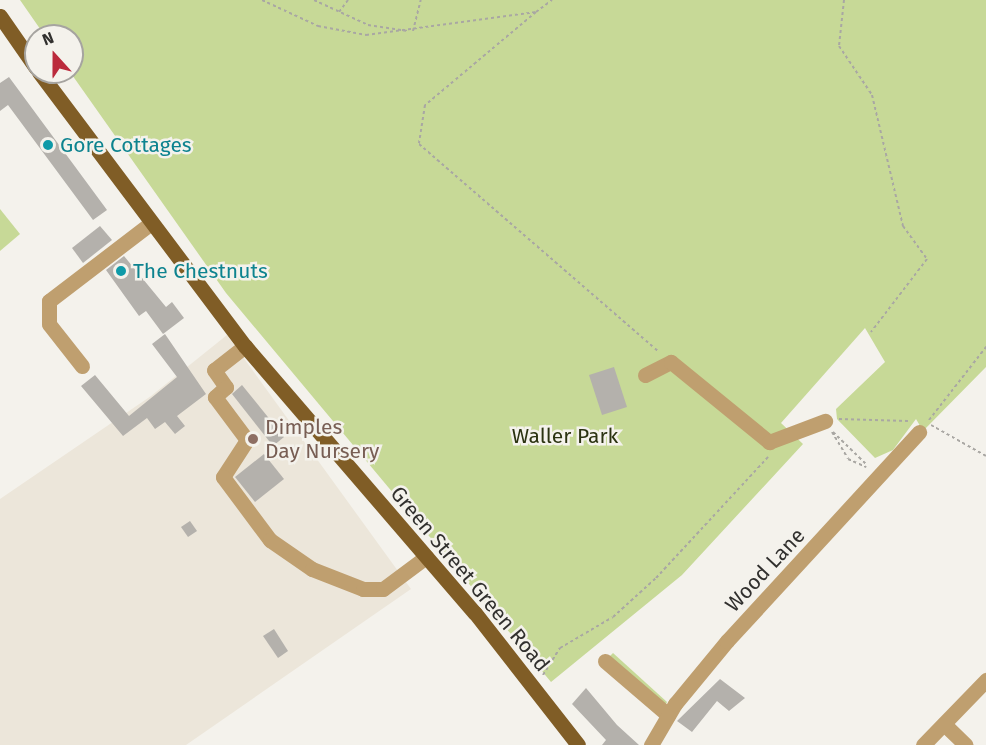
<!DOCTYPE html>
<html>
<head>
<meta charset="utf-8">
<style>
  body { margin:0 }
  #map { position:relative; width:986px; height:745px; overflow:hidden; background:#f4f2ec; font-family:"Fira Sans",sans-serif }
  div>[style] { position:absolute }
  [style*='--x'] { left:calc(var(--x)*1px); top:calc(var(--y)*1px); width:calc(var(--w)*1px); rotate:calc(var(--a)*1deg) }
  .built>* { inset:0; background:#ece6da }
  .green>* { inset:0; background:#c7d997 }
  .building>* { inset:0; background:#b4b1ac }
  .path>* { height:2px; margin-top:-1px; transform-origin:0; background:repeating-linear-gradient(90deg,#a9a7a3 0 3px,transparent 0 6px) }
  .minor>* { height:15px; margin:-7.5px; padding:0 7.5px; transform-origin:7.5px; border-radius:7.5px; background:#bf9f6f }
  .major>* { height:15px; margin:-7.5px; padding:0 7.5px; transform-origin:7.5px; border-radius:7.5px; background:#805d26 }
  .dots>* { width:16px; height:16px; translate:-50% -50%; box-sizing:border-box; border:3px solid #f4f2ec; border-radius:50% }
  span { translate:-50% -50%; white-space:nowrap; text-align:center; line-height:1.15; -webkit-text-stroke:5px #f4f2ec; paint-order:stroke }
  .culture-label { font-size:21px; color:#0d838f }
  .left { translate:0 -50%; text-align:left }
  .education-label { font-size:21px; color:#785e54 }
  .park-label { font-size:21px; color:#2b3311 }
  .street-label { font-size:21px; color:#31302e }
  .north { position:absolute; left:24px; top:24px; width:60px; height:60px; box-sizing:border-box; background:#f4f2ec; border:2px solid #a6a4a0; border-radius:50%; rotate:339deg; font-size:16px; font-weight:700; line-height:24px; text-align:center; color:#31302e }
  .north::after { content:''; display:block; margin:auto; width:21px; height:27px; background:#bb2a3c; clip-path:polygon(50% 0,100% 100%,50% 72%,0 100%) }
</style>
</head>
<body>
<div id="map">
  <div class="built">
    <div style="clip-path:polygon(227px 335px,411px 589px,186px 745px,0 745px,0 499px,151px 396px)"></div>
  </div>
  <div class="green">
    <div style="clip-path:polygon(20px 0,986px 0,986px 367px,923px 431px,916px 419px,893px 450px,875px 458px,837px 419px,836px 409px,885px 362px,865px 328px,781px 423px,803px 444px,682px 575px,551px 682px,226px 293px,70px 72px,72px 36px,45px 36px)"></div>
    <div style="clip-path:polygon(0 209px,20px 234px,0 251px)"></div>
    <div style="clip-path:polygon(613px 653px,667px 702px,665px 706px,609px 657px)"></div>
  </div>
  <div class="building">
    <div style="clip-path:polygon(9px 77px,107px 210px,93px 220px,8px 105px,0 111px,0 83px)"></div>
    <div style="clip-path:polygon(100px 226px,112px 240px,83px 263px,72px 248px)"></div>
    <div style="clip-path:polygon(124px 256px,166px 307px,172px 302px,184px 318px,163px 334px,146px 311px,139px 316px,106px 270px)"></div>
    <div style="clip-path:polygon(165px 334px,206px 394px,177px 416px,185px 426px,175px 434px,165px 422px,155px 429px,147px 418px,123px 436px,81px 386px,95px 375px,129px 416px,177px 377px,152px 344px)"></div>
    <div style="clip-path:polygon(614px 367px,627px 407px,602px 415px,589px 375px)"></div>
    <div style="clip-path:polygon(242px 385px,284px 437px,273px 446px,232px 394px)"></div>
    <div style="clip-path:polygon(264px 454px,284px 479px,255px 502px,235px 477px)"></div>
    <div style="clip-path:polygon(190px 521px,197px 531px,188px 537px,181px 527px)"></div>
    <div style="clip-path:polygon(274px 629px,288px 651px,278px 658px,263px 636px)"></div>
    <div style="clip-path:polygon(720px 679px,745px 698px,729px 711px,717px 701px,692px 732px,677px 721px)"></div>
    <div style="clip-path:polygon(586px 688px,617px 725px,639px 745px,602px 745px,606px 740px,572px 704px)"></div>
  </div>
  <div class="path">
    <div style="--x:262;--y:0;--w:62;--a:24.9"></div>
    <div style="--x:318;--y:26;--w:49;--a:10.6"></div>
    <div style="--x:366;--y:35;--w:172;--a:-7.7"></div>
    <div style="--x:536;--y:12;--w:20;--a:-37"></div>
    <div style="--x:314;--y:0;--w:60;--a:24.8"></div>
    <div style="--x:368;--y:25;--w:40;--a:8.5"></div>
    <div style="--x:844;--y:0;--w:46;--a:96.2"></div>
    <div style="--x:839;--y:46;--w:59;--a:56"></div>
    <div style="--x:872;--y:95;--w:135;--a:76.7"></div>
    <div style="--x:903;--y:226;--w:41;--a:54"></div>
    <div style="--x:927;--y:259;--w:92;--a:127.5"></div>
    <div style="--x:339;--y:12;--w:15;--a:-53"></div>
    <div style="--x:536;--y:12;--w:145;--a:140"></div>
    <div style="--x:425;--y:105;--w:39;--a:99"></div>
    <div style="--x:419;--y:144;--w:316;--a:40.9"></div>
    <div style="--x:413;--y:31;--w:32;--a:-76"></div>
    <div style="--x:839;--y:419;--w:69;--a:1.7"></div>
    <div style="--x:929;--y:420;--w:93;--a:-52"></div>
    <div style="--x:931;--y:425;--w:63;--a:29.4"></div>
    <div style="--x:832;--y:432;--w:31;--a:59"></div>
    <div style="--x:848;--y:459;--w:20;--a:24"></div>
    <div style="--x:833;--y:432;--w:47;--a:44.1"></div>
    <div style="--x:543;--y:675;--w:32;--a:-58"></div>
    <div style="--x:560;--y:648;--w:61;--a:-30.3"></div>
    <div style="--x:613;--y:617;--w:58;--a:-42.2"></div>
    <div style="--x:656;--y:578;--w:165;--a:-47.2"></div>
  </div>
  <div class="minor">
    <div style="--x:245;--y:346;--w:39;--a:142"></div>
    <div style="--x:214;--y:370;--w:21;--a:55"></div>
    <div style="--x:226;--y:387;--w:15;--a:138"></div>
    <div style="--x:215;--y:397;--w:54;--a:53.3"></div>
    <div style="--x:247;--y:440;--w:44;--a:123"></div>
    <div style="--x:223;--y:477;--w:79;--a:53.3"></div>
    <div style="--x:270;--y:540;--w:51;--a:34.6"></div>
    <div style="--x:312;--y:569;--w:55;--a:21.4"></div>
    <div style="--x:363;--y:589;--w:20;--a:0"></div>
    <div style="--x:383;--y:589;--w:54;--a:-36.7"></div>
    <div style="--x:82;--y:366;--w:53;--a:-128.2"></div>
    <div style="--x:49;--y:324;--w:23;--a:-90"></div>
    <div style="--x:49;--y:301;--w:128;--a:-37.4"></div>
    <div style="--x:645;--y:375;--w:29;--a:-27"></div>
    <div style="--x:671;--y:362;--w:127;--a:39.2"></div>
    <div style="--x:769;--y:442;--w:60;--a:-20.6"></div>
    <div style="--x:605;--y:661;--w:83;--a:40.6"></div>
    <div style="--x:944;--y:724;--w:30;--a:44"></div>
    <div style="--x:651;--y:745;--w:48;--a:-59.7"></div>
    <div style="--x:675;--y:704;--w:82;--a:-50.5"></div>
    <div style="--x:727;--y:641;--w:284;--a:-47.4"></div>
    <div style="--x:923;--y:745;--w:91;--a:-45.9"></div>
  </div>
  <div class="major">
    <div style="--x:0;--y:16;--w:63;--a:55.3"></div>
    <div style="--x:39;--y:72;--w:343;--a:53.1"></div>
    <div style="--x:245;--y:346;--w:352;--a:49.3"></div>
    <div style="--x:475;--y:613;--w:167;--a:52"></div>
  </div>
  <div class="dots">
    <div style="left:48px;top:145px;background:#0f9aa8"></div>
    <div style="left:121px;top:271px;background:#0f9aa8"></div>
    <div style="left:253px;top:439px;background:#8d6e63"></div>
  </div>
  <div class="culture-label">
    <span class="left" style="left:60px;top:145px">Gore Cottages</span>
    <span class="left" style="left:133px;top:271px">The Chestnuts</span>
  </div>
  <div class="education-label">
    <span class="left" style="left:265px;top:439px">Dimples<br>Day Nursery</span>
  </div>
  <div class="park-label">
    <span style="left:565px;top:436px">Waller Park</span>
  </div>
  <div class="street-label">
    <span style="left:765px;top:570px;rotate:-47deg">Wood Lane</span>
    <span style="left:470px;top:579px;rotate:50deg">Green Street Green Road</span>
  </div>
  <div class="north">N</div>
</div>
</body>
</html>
